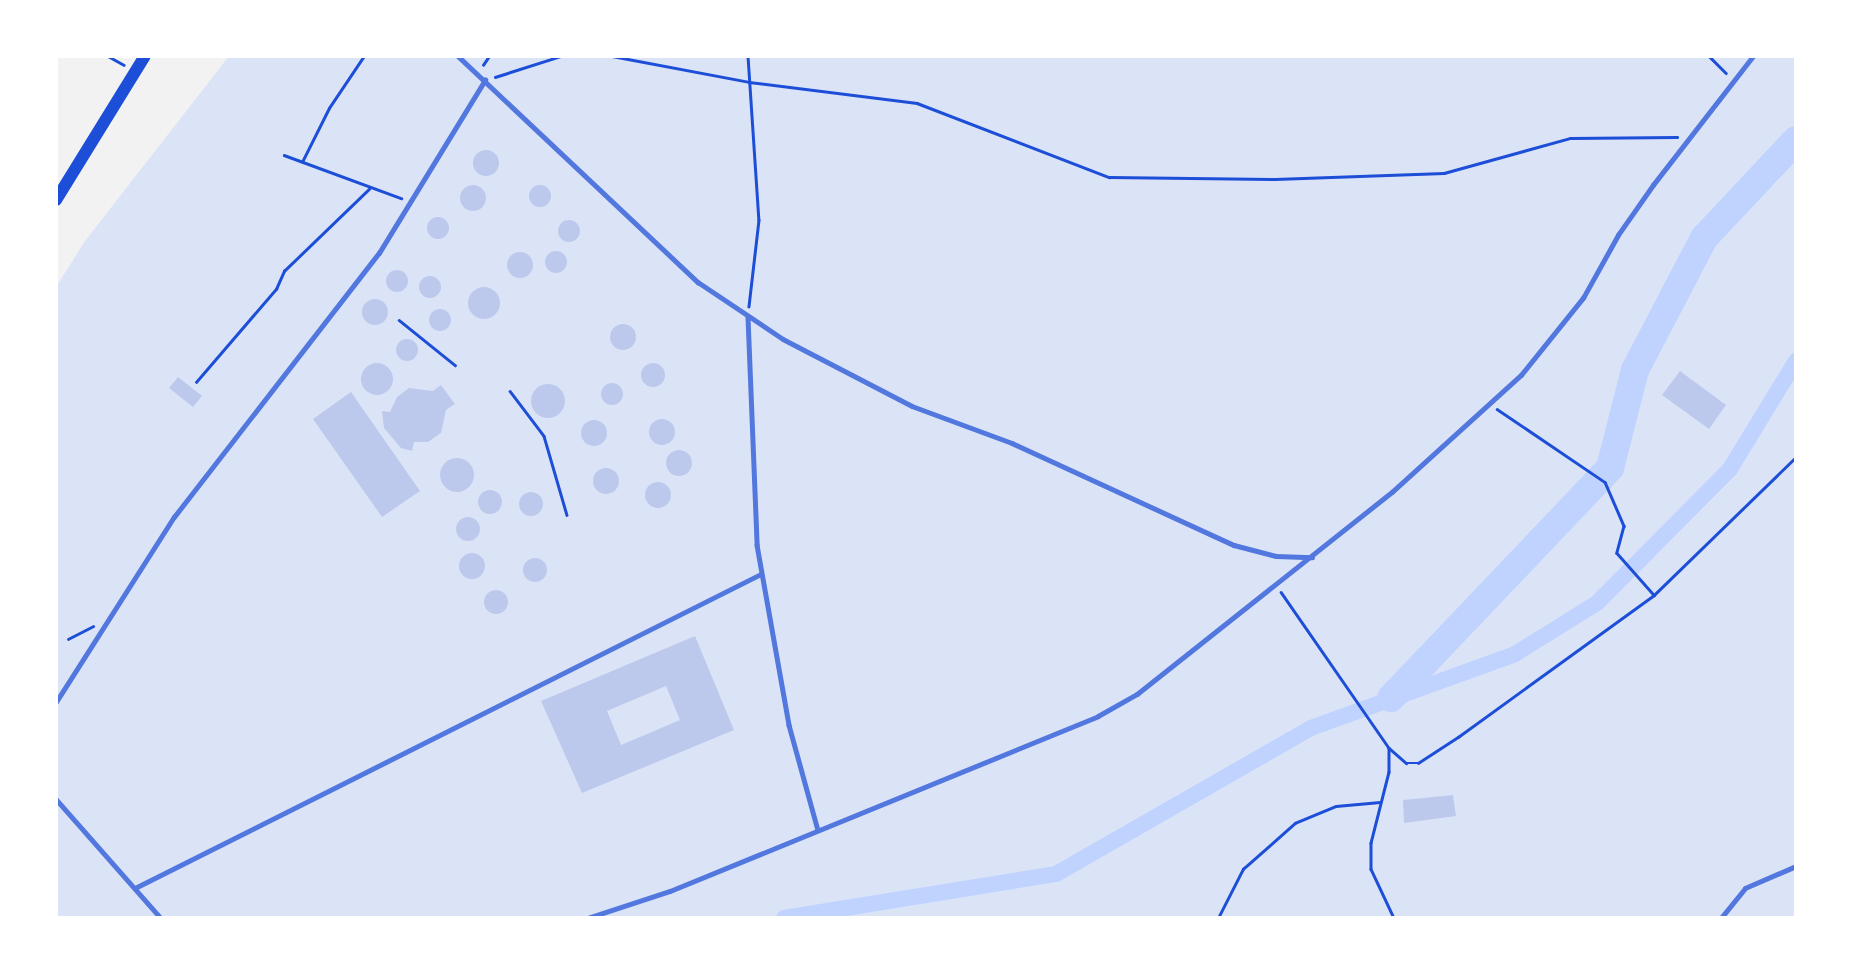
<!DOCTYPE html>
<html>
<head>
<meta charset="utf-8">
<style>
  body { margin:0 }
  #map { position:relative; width:1852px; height:974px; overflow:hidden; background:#f2f2f2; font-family:"Fira Sans Condensed",sans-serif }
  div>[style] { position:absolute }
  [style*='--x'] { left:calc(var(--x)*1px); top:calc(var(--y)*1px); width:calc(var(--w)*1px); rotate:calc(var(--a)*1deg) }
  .green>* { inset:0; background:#dbe4f7 }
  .canal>* { height:16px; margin:-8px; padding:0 8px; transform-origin:8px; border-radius:8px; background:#bfd3fe }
  .river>* { height:28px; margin:-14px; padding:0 14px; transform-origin:14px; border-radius:14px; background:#bfd3fe }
  .building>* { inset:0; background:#bdc9ec }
  .round { border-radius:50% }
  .path>* { height:2.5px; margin:-1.25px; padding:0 1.25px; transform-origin:1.25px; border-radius:1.25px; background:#1d4ed8 }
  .service>* { height:4.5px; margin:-2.25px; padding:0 2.25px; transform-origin:2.25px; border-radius:2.25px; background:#5277de }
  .secondary>* { height:12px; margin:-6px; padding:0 6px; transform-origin:6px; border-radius:6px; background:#1d4ed8 }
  span { translate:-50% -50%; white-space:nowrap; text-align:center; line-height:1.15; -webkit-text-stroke:5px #fff; paint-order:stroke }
  .frame { position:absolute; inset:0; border:58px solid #fff; pointer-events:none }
</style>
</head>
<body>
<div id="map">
  <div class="green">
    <div style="clip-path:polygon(229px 56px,1796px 56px,1796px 918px,56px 918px,56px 287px,85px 241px)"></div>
  </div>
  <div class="canal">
    <div style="--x:784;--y:918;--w:276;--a:-9.2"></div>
    <div style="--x:1056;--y:874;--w:294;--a:-29.8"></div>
    <div style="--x:1311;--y:728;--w:217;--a:-19.9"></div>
    <div style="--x:1515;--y:654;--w:97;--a:-31.9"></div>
    <div style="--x:1597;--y:603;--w:189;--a:-45.2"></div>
    <div style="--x:1730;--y:469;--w:127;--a:-58.6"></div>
  </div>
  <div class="river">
    <div style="--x:1391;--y:698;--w:318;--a:-46.4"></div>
    <div style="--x:1610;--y:468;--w:101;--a:-75.7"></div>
    <div style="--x:1635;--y:370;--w:149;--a:-62.4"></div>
    <div style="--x:1704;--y:238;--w:134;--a:-46.8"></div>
  </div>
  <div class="building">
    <div class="round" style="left:473px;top:150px;width:26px;height:26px"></div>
    <div class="round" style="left:529px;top:185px;width:22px;height:22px"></div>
    <div class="round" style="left:460px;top:185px;width:26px;height:26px"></div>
    <div class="round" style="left:427px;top:217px;width:22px;height:22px"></div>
    <div class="round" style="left:558px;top:220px;width:22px;height:22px"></div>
    <div class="round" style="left:545px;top:251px;width:22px;height:22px"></div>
    <div class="round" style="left:507px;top:252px;width:26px;height:26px"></div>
    <div class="round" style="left:386px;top:270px;width:22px;height:22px"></div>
    <div class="round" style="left:419px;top:276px;width:22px;height:22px"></div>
    <div class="round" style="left:468px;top:287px;width:32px;height:32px"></div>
    <div class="round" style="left:362px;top:299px;width:26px;height:26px"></div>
    <div class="round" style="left:429px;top:309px;width:22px;height:22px"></div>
    <div class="round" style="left:610px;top:324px;width:26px;height:26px"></div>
    <div class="round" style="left:396px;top:339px;width:22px;height:22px"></div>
    <div class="round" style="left:361px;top:363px;width:32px;height:32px"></div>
    <div class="round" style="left:641px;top:363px;width:24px;height:24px"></div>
    <div style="clip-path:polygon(1680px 371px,1726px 405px,1709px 429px,1662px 395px)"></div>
    <div style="clip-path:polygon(178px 377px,202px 396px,193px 407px,169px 388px)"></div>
    <div class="round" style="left:601px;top:383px;width:22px;height:22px"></div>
    <div class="round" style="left:531px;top:384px;width:34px;height:34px"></div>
    <div style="clip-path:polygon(441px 385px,455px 404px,446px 410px,441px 433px,428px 442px,414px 442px,412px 451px,401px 448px,384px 428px,382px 411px,390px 412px,397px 397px,409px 388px,433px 391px)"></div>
    <div style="clip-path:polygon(351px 392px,420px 491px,382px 517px,313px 419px)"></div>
    <div class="round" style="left:649px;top:419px;width:26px;height:26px"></div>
    <div class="round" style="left:581px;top:420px;width:26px;height:26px"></div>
    <div class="round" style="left:666px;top:450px;width:26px;height:26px"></div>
    <div class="round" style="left:440px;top:458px;width:34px;height:34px"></div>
    <div class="round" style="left:593px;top:468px;width:26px;height:26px"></div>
    <div class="round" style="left:645px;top:482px;width:26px;height:26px"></div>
    <div class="round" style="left:478px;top:490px;width:24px;height:24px"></div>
    <div class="round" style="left:519px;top:492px;width:24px;height:24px"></div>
    <div class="round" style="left:456px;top:517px;width:24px;height:24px"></div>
    <div class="round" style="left:459px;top:553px;width:26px;height:26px"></div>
    <div class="round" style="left:523px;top:558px;width:24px;height:24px"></div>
    <div class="round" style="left:484px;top:590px;width:24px;height:24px"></div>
    <div style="clip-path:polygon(evenodd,695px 636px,734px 730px,582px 793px,541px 701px,695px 636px,666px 686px,680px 720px,621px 745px,607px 711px,666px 686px)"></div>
    <div style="clip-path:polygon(1453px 795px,1456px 816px,1404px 823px,1403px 800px)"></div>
  </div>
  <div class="path">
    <div style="--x:108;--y:56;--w:18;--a:29"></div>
    <div style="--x:612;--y:56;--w:139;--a:10.7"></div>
    <div style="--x:749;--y:82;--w:169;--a:7.1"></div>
    <div style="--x:917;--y:103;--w:206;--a:21.1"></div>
    <div style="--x:1109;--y:177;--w:166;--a:0.7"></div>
    <div style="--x:1275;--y:179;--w:169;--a:-2"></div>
    <div style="--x:1444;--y:173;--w:131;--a:-15.5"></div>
    <div style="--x:1570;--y:138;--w:107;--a:-0.5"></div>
    <div style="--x:748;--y:56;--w:164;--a:86.2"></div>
    <div style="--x:759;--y:220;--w:87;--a:96.6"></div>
    <div style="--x:1709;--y:56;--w:24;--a:45"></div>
    <div style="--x:483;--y:65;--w:11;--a:-56"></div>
    <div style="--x:495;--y:77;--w:69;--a:-17.7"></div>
    <div style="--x:284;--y:155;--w:125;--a:20.2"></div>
    <div style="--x:302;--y:162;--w:60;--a:-63.4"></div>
    <div style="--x:329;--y:108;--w:63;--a:-56.1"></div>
    <div style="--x:399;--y:320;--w:72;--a:38.8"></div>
    <div style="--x:196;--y:382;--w:123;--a:-49.3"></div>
    <div style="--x:276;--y:289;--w:20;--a:-66"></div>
    <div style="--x:284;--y:271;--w:118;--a:-44"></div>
    <div style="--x:510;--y:391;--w:56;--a:52.9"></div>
    <div style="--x:544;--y:436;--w:82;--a:73.8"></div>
    <div style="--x:1497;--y:409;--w:130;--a:34.1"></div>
    <div style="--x:1605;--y:482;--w:48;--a:66.6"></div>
    <div style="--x:1624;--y:526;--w:28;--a:105"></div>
    <div style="--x:1617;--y:553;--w:56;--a:48.6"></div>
    <div style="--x:1281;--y:592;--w:190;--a:55.3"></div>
    <div style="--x:1389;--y:748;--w:24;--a:90"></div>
    <div style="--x:1389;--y:772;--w:73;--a:104.2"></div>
    <div style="--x:1371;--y:843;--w:26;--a:90"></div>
    <div style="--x:1371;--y:869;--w:54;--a:64.9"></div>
    <div style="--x:68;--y:639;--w:28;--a:-27"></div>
    <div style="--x:1389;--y:748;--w:23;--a:41"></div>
    <div style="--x:1406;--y:763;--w:12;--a:0"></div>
    <div style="--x:1418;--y:763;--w:48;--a:-33"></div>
    <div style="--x:1458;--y:737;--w:242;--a:-35.9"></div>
    <div style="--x:1654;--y:595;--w:198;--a:-44.2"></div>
    <div style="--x:1218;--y:918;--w:55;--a:-63"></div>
    <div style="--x:1243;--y:869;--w:69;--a:-41.5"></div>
    <div style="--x:1295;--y:823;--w:44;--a:-22.5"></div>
    <div style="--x:1336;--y:806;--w:44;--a:-5.2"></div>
  </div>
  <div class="service">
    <div style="--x:458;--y:56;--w:330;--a:43.3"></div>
    <div style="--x:698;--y:282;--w:102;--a:33.8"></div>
    <div style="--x:783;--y:339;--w:145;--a:27.4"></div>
    <div style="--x:912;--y:406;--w:107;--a:20.3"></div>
    <div style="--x:1012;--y:443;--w:244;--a:24.7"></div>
    <div style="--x:1234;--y:545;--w:43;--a:14.7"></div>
    <div style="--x:1276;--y:556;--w:36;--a:2"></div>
    <div style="--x:748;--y:317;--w:228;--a:87.7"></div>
    <div style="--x:757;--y:545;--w:183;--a:79.9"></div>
    <div style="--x:789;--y:725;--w:109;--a:74.6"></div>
    <div style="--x:56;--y:702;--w:219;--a:-57.5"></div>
    <div style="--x:174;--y:517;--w:334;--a:-52.2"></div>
    <div style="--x:379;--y:253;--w:203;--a:-58.5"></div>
    <div style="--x:56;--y:799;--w:159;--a:48.6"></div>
    <div style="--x:135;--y:888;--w:700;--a:-26.64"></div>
    <div style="--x:588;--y:918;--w:86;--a:-18.2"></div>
    <div style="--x:670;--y:891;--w:462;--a:-22.2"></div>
    <div style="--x:1098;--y:716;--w:45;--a:-29.4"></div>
    <div style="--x:1137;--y:694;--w:325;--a:-38.4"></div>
    <div style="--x:1392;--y:492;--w:174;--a:-42.2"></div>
    <div style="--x:1521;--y:375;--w:99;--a:-51.2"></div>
    <div style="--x:1583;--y:298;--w:72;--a:-60.9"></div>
    <div style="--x:1618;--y:235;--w:61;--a:-55"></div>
    <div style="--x:1653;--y:185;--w:163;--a:-52.2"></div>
    <div style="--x:1721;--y:918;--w:38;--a:-51"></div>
    <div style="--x:1745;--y:888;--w:56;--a:-23.3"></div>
  </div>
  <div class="secondary">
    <div style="--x:56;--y:200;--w:169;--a:-58.3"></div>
  </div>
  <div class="frame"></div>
</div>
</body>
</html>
